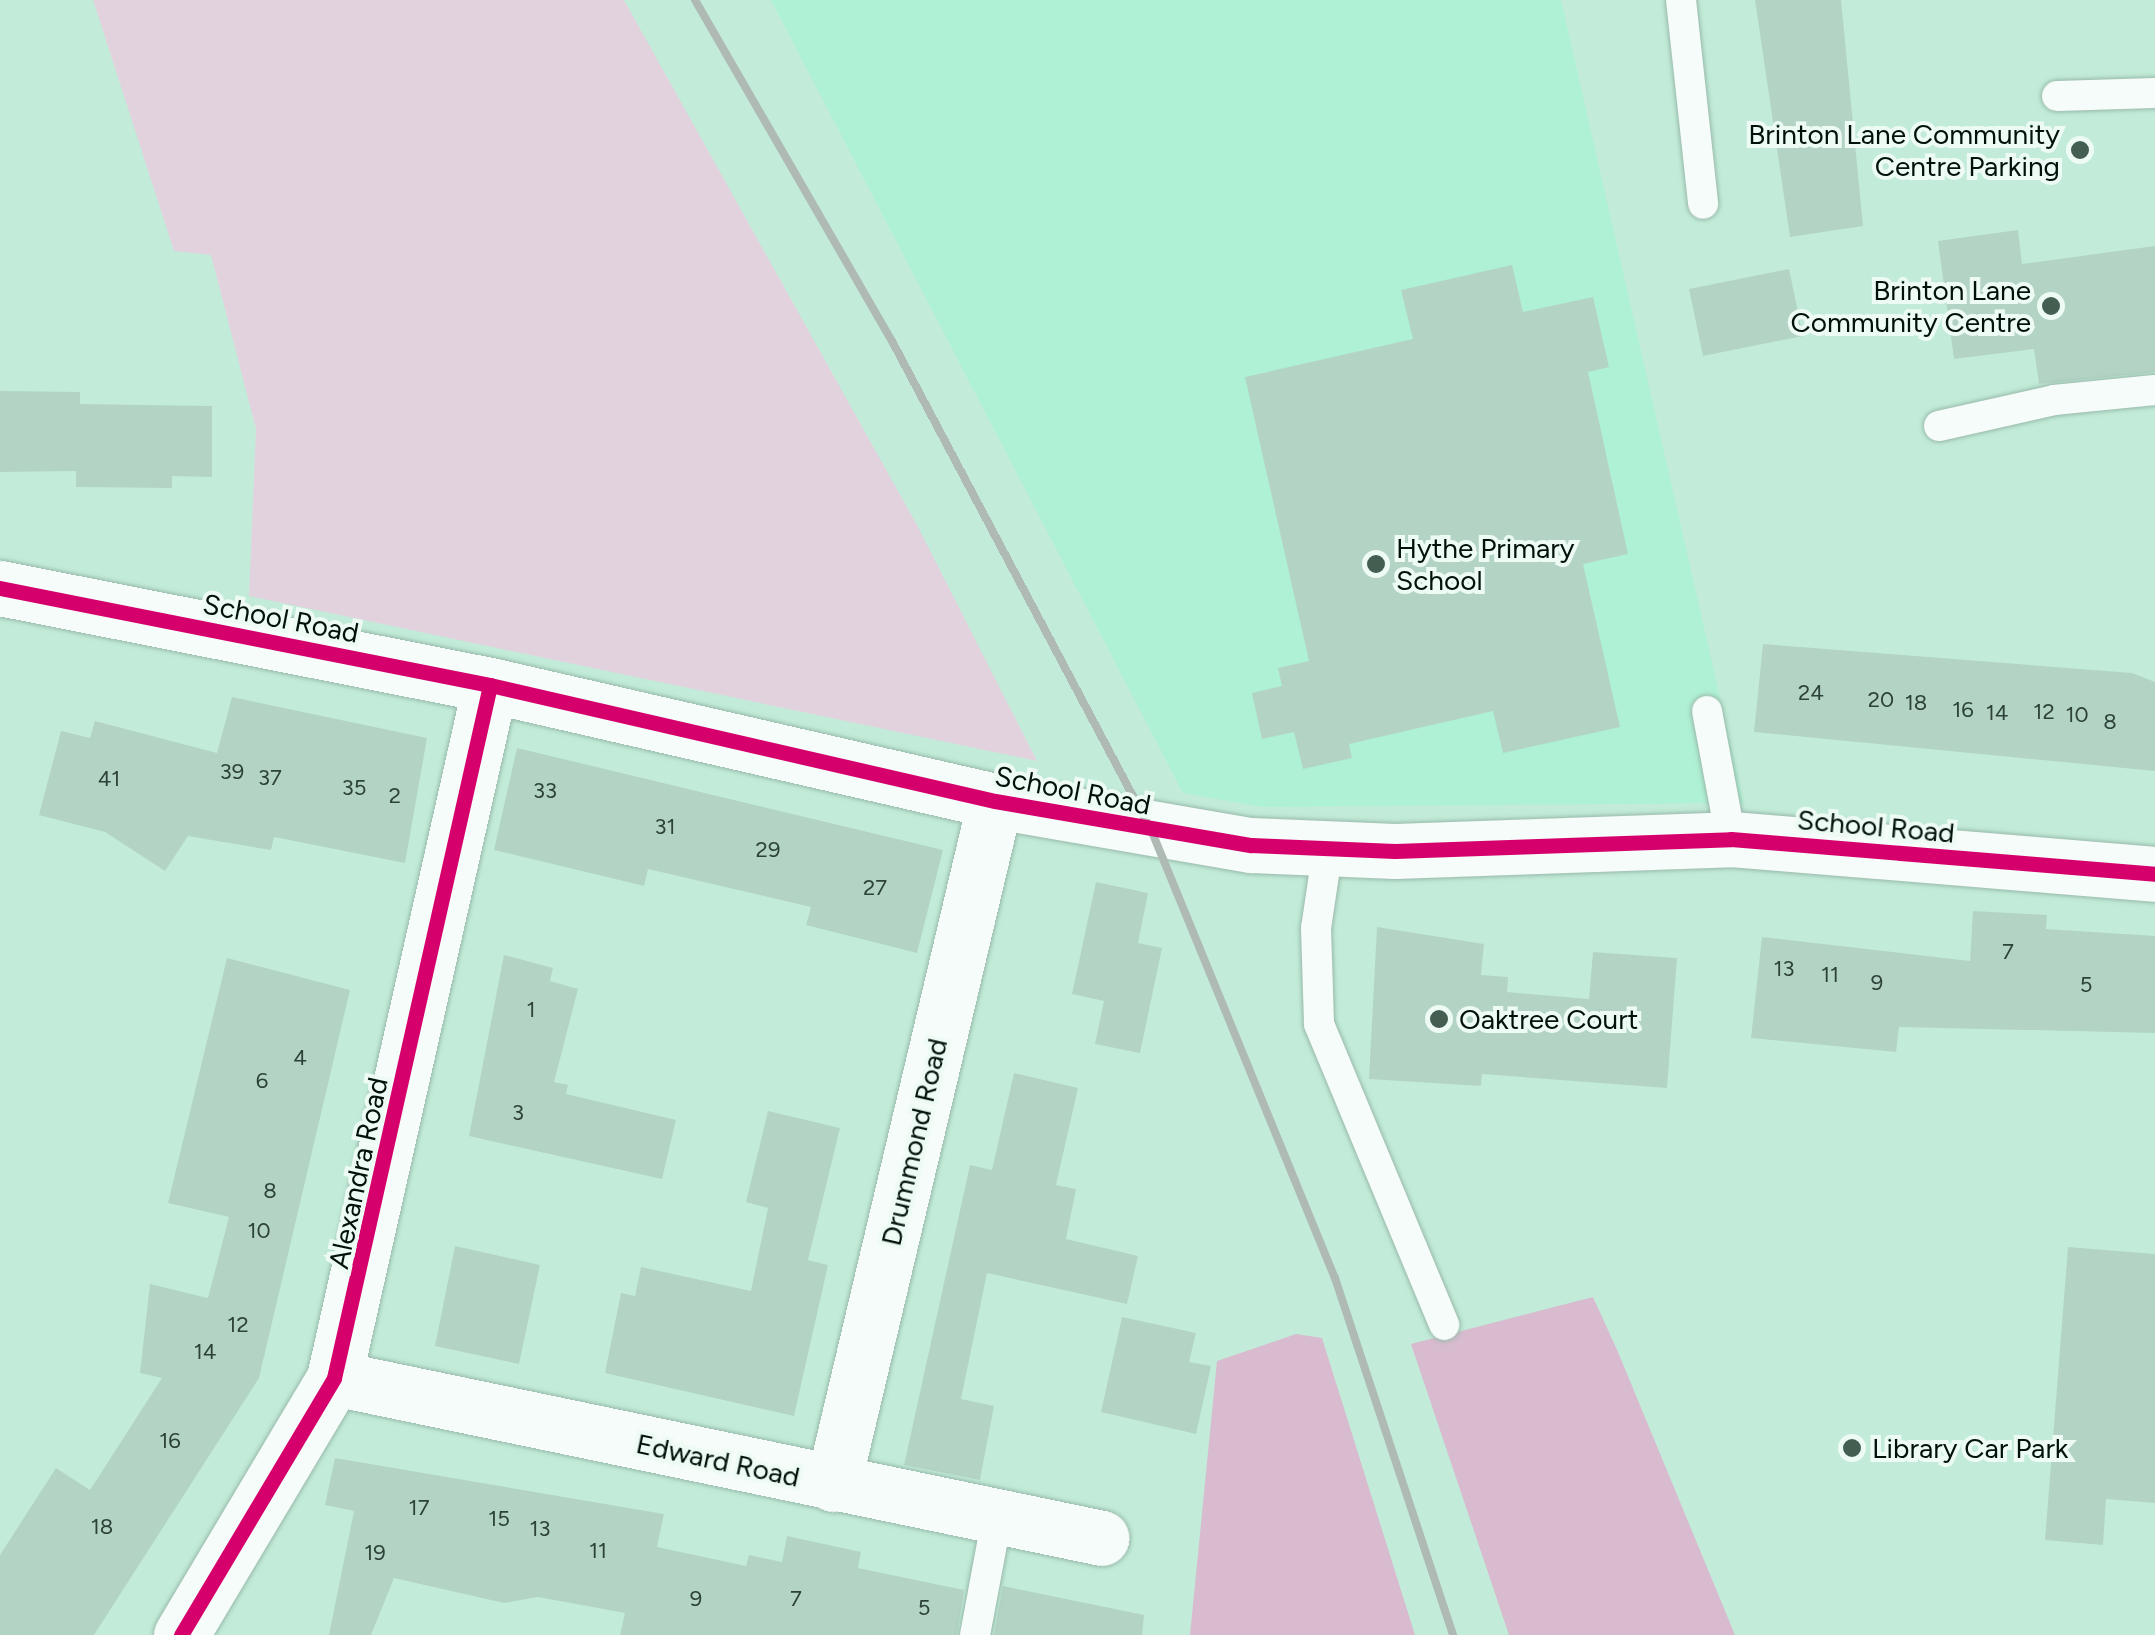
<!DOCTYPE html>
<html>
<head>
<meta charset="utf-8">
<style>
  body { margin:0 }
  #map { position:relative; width:2155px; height:1635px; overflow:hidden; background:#c2ecd9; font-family:Figtree,sans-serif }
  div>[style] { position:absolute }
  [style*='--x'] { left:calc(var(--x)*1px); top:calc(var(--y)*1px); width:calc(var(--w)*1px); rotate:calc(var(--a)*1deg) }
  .built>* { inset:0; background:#aff1d4 }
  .green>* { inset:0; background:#e2d2dd }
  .forest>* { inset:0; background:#d8bbcf }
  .building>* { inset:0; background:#b3d4c5 }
  .roads { filter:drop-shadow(0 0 2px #99b9ab) drop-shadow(0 0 2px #99b9ab) }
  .lane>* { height:30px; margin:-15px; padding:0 15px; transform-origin:15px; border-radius:15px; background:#f6fcf9 }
  .street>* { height:55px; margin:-27.5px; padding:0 27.5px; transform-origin:27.5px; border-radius:27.5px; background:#f6fcf9 }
  .rail>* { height:8px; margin:-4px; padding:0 4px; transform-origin:4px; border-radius:4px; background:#afbab5 }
  .cycleway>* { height:15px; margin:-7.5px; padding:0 7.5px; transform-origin:7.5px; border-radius:7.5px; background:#d6006c }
  .dots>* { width:28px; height:28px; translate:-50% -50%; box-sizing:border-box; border:5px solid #edfbf4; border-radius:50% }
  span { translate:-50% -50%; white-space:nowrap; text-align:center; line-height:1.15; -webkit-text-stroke:8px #edfbf4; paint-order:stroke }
  .number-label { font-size:22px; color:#2d4238 }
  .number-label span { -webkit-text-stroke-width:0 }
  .poi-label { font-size:28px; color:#001209 }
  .right { translate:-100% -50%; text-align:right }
  .left { translate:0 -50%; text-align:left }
  .street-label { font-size:28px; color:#001209 }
</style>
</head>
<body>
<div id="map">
  <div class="built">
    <div style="clip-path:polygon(771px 0,1561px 0,1744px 803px,1263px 807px,1183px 793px)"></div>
  </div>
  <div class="green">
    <div style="clip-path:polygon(93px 0,624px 0,918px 527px,1037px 761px,249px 596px,256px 429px,211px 255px,174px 251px)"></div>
  </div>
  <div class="forest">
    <div style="clip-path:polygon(1593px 1297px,1618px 1352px,1735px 1635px,1509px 1635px,1411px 1344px)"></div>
    <div style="clip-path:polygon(1296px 1334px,1322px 1338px,1415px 1635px,1190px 1635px,1217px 1361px)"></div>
  </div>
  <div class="building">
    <div style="clip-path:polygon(1755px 0,1841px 0,1863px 226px,1790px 237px)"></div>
    <div style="clip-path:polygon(2018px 230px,2022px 264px,2155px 246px,2155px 372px,2039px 384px,2034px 349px,1954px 359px,1938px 241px)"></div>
    <div style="clip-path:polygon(1512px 265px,1523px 312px,1593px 297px,1609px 367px,1588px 372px,1628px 554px,1583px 564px,1620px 727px,1503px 753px,1493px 711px,1349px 744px,1352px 758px,1303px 769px,1294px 732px,1262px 739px,1252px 693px,1282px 686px,1278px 668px,1309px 661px,1245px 377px,1413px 339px,1401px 290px)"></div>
    <div style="clip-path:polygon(1789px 269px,1803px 336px,1703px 356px,1689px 289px)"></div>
    <div style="clip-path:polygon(0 391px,80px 392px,80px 404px,212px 406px,212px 477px,172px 476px,172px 488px,76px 487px,76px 471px,0 472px)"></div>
    <div style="clip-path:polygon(1763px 644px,2132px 673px,2155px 682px,2155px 771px,1754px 732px)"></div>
    <div style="clip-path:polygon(232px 697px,427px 738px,405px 863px,274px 837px,271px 850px,188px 836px,165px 871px,105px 832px,39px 815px,61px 731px,90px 738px,95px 721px,217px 753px)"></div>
    <div style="clip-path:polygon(517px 748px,943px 850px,917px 953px,806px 925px,811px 907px,648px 869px,644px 886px,494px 850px)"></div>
    <div style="clip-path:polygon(1096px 882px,1148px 893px,1138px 943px,1162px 948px,1140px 1053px,1095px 1044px,1104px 1001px,1072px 994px)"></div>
    <div style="clip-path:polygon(1973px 911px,2047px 915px,2046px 929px,2155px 936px,2155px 1033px,1899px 1027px,1896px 1052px,1751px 1038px,1762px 937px,1970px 961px)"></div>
    <div style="clip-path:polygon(1377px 927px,1484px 944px,1481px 975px,1508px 977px,1507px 992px,1589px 999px,1593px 952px,1677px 958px,1667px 1088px,1482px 1074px,1481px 1086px,1369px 1079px)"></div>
    <div style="clip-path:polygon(504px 955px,553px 968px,550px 981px,578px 989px,554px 1082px,568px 1085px,566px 1094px,676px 1120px,662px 1179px,469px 1136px)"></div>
    <div style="clip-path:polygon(227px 958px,350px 990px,259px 1378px,94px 1635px,0 1635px,0 1555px,56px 1468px,90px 1490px,162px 1378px,140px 1373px,150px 1284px,208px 1298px,229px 1217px,168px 1203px)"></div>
    <div style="clip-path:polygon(1014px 1073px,1078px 1088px,1056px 1185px,1076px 1189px,1066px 1239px,1138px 1256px,1127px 1304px,987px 1273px,961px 1399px,994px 1406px,980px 1480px,904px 1465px,970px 1165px,992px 1170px)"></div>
    <div style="clip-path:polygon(768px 1111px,840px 1128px,808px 1260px,828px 1265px,794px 1416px,605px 1373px,621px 1293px,635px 1296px,641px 1267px,751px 1291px,768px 1208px,746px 1202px)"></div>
    <div style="clip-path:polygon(455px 1246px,540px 1265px,519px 1364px,435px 1346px)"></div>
    <div style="clip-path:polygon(2068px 1247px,2155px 1254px,2155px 1503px,2106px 1499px,2103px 1545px,2045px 1540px)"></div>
    <div style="clip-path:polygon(1122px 1317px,1196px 1333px,1189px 1362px,1211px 1366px,1196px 1434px,1101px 1412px)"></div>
    <div style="clip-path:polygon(335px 1458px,664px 1514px,657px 1547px,746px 1566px,749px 1555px,782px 1562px,787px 1536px,861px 1552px,858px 1568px,964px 1590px,957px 1635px,620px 1635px,625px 1613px,538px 1597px,504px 1603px,394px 1578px,371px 1635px,329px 1635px,354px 1511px,325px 1505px)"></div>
    <div style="clip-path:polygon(1003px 1586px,1144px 1615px,1142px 1635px,994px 1635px)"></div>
  </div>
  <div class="roads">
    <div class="lane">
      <div style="--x:1681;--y:0;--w:205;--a:83.8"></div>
      <div style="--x:2057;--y:96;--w:98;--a:-1.8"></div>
      <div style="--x:1939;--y:426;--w:118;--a:-12.7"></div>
      <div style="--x:2054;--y:400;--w:101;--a:-5.7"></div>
      <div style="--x:1707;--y:711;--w:130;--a:79.4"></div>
      <div style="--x:1328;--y:848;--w:81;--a:98.5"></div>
      <div style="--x:1316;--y:928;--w:96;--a:88.2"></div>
      <div style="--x:1319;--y:1024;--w:326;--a:67.4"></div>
      <div style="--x:975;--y:1635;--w:120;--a:-79.4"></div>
    </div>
    <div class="street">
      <div style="--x:0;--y:588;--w:500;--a:11.2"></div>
      <div style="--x:490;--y:685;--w:518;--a:12.94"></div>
      <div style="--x:995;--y:801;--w:260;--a:9.8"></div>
      <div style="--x:1251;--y:845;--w:144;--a:2.4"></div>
      <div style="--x:1395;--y:851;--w:336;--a:-2"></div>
      <div style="--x:1731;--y:839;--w:425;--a:4.7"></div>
      <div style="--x:334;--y:1378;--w:784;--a:11.77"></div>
      <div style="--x:833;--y:1484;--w:702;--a:-76.66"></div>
      <div style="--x:181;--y:1635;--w:299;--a:-59.2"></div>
      <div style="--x:334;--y:1378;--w:710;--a:-77.31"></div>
    </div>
  </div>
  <div class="rail">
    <div style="--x:695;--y:0;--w:394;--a:60"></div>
    <div style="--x:892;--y:341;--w:556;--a:62.1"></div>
    <div style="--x:1152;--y:832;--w:482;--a:67.7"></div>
    <div style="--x:1335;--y:1278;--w:376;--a:71.7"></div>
  </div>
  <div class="cycleway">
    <div style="--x:0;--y:588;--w:500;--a:11.2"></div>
    <div style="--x:490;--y:685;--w:518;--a:12.94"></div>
    <div style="--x:995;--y:801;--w:260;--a:9.8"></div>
    <div style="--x:1251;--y:845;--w:144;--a:2.4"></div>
    <div style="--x:1395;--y:851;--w:336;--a:-2"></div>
    <div style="--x:1731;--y:839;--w:425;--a:4.7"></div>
    <div style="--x:181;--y:1635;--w:299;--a:-59.2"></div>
    <div style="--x:334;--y:1378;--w:710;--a:-77.31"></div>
  </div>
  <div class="dots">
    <div style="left:2080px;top:150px;background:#445e52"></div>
    <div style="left:2051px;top:306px;background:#445e52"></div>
    <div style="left:1376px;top:564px;background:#445e52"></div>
    <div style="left:1439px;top:1019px;background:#445e52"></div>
    <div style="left:1852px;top:1448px;background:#445e52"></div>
  </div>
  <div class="number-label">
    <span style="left:1811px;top:693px">24</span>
    <span style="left:1881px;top:700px">20</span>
    <span style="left:1916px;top:703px">18</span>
    <span style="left:1963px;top:710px">16</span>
    <span style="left:2044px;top:712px">12</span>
    <span style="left:1997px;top:713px">14</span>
    <span style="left:2077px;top:715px">10</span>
    <span style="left:2110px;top:722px">8</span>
    <span style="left:232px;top:772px">39</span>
    <span style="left:270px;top:778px">37</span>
    <span style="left:109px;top:779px">41</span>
    <span style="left:354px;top:788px">35</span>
    <span style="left:545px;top:791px">33</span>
    <span style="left:395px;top:796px">2</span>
    <span style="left:665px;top:827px">31</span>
    <span style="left:768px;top:850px">29</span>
    <span style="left:875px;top:888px">27</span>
    <span style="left:2008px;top:952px">7</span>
    <span style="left:1784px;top:969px">13</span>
    <span style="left:1830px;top:975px">11</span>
    <span style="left:1877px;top:983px">9</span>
    <span style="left:2086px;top:985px">5</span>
    <span style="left:531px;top:1010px">1</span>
    <span style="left:300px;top:1058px">4</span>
    <span style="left:262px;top:1081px">6</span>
    <span style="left:518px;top:1113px">3</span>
    <span style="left:270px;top:1191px">8</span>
    <span style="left:259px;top:1231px">10</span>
    <span style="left:238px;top:1325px">12</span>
    <span style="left:205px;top:1352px">14</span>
    <span style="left:170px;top:1441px">16</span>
    <span style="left:419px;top:1508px">17</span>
    <span style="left:499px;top:1519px">15</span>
    <span style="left:102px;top:1527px">18</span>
    <span style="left:540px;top:1529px">13</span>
    <span style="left:598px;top:1551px">11</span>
    <span style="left:375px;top:1553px">19</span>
    <span style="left:696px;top:1599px">9</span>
    <span style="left:796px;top:1599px">7</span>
    <span style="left:924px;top:1608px">5</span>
  </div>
  <div class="poi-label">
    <span class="right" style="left:2060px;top:150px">Brinton Lane Community<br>Centre Parking</span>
    <span class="right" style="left:2031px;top:306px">Brinton Lane<br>Community Centre</span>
    <span class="left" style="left:1396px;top:564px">Hythe Primary<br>School</span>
    <span class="left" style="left:1459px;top:1019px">Oaktree Court</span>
    <span class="left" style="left:1872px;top:1448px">Library Car Park</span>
  </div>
  <div class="street-label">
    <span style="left:281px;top:618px;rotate:11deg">School Road</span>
    <span style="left:1073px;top:790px;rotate:11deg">School Road</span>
    <span style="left:1876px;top:826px;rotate:5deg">School Road</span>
    <span style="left:914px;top:1142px;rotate:-77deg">Drummond Road</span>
    <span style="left:358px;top:1173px;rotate:-78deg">Alexandra Road</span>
    <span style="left:718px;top:1460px;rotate:12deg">Edward Road</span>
  </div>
</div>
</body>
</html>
